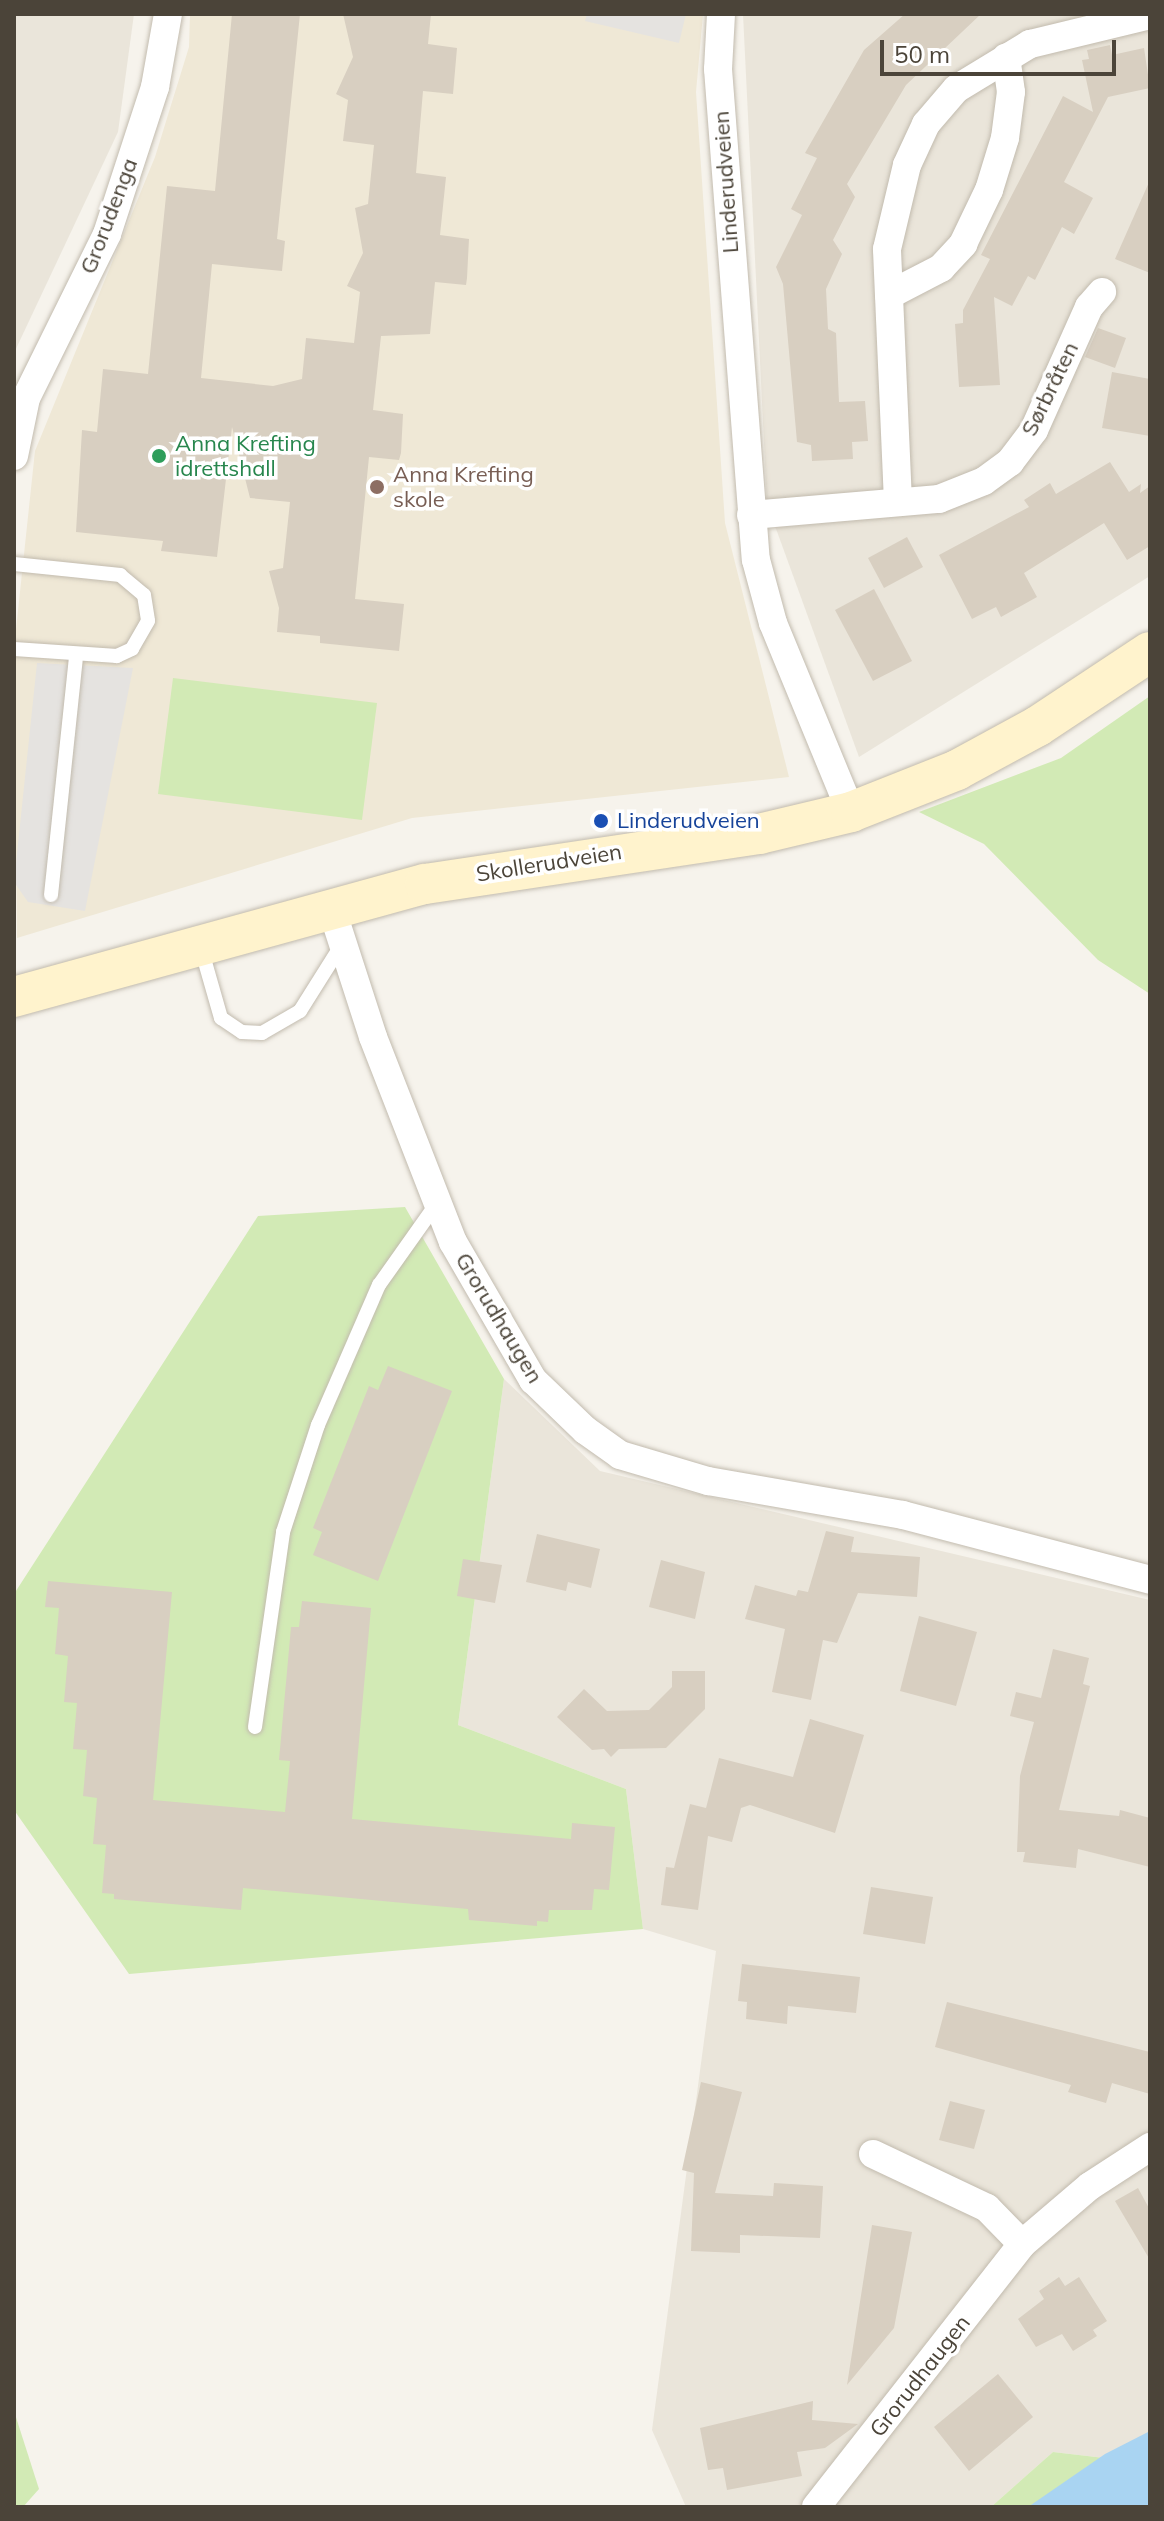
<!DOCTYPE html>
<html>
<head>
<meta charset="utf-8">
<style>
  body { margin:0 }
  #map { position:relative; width:1164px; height:2521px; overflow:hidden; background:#f6f3ec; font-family:Mulish,sans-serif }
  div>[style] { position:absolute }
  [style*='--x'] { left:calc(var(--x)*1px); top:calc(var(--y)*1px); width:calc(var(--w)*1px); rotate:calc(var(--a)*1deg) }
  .residential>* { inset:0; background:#eae5da }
  .education>* { inset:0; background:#efe8d6 }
  .green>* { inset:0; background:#d2eab5 }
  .parking>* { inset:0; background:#e5e3e0 }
  .water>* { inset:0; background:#a9d4f2 }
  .building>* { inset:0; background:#d8cfc1 }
  .roads { filter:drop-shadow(0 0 2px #c2bbae) drop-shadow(0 0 2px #c2bbae) }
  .lane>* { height:14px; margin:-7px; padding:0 7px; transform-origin:7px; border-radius:7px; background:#fff }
  .street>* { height:28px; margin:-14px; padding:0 14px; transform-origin:14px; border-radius:14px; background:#fff }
  .secondary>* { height:40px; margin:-20px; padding:0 20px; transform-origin:20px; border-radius:20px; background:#fff3cd }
  .dots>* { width:22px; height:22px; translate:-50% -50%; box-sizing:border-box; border:4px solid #fff; border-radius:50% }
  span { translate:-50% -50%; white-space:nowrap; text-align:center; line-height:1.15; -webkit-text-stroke:7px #fff; paint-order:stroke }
  .street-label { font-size:22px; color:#4b4439 }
  .leisure-label { font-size:22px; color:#27864d }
  .left { translate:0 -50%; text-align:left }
  .education-label { font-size:22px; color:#785e54 }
  .transit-label { font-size:22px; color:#164399 }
  .frame { position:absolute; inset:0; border:16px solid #4b4439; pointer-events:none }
  .scale { position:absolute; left:880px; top:40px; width:236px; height:36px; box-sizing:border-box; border:4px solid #4b4439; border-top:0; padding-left:10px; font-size:24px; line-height:28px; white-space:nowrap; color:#4b4439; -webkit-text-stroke:6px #fff; paint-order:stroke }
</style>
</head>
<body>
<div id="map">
  <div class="residential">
    <div style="clip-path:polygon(14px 14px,134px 14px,118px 132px,14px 353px)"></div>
    <div style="clip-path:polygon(743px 14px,1150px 14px,1150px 576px,859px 757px,767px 504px)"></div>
    <div style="clip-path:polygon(504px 1379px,600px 1471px,1150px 1600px,1150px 2450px,1130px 2461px,1053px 2452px,991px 2507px,686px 2507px,652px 2430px,716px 1951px,643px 1929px,626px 1789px,458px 1725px)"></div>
  </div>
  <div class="education">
    <div style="clip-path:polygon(190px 14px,703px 14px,696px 92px,725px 523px,789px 777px,412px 818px,17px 938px,14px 648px,35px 451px,155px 157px,189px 47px)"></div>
  </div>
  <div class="green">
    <div style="clip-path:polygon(173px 678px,377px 703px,362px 820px,158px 794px)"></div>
    <div style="clip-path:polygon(1150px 696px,1150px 994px,1098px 960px,984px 844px,919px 812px,1061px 758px)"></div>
    <div style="clip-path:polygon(405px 1207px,504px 1379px,458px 1725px,626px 1789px,643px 1929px,129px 1974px,14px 1810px,14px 1594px,258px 1216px)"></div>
    <div style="clip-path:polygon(14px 2411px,39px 2489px,23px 2507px,14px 2507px)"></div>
    <div style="clip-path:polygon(1053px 2452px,1130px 2461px,1150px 2507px,991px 2507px)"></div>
  </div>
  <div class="parking">
    <div style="clip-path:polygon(587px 14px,686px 14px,679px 43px,585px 21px)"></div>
    <div style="clip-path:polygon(37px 663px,133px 668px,85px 911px,28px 902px,14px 882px)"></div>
  </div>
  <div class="water">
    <div style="clip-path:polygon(1150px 2431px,1150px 2507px,1028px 2507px,1105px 2454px)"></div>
  </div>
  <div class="building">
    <div style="clip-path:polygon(232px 14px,300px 14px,277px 239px,285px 241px,282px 271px,212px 264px,201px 378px,273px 386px,302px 379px,306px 338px,354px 343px,360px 292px,347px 286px,363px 253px,355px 208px,368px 204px,374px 145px,343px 141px,348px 100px,336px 94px,353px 57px,343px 14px,431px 14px,428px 44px,457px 48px,453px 94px,423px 91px,416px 173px,446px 177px,440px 235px,469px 239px,467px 278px,466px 285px,435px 282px,430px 334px,381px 336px,373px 410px,403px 414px,401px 453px,399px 460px,369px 457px,355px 599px,404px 604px,399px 651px,320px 643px,320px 636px,277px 632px,279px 608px,269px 571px,283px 568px,290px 502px,250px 498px,232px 427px,217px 557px,161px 551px,163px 541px,76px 532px,82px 430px,97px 432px,103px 369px,148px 374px,167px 186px,215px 191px)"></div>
    <div style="clip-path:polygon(905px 14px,981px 14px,906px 85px,847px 184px,855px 197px,833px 240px,842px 254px,826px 289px,828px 329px,836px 333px,839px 402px,865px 401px,868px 441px,852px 442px,853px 459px,812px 461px,811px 445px,797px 442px,783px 284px,776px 267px,802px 215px,791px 209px,817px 158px,805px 153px,864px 50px)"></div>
    <div style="clip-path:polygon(1110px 45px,1112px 55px,1144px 48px,1150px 88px,1108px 97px,1064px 182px,1093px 198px,1074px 234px,1062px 227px,1035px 280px,1028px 276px,1012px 306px,994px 297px,1000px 385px,959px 387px,955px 324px,963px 323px,963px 310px,990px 259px,981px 255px,1063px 96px,1093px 112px,1082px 60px,1089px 59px,1087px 50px)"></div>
    <div style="clip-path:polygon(1150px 180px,1150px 273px,1115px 259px)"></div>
    <div style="clip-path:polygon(1098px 328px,1126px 338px,1115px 368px,1085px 357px)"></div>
    <div style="clip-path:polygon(1112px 372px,1150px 379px,1150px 436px,1102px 428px)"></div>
    <div style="clip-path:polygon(1110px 462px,1129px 492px,1141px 484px,1140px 493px,1150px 486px,1150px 546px,1127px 560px,1104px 523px,1024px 573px,1037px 597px,1001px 617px,996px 607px,972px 619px,939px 555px,1029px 507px,1024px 500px,1050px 483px,1056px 494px)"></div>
    <div style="clip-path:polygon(907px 537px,923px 567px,884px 588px,868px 558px)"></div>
    <div style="clip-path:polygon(874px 589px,912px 661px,873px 681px,835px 610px)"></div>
    <div style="clip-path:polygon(388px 1366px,452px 1391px,378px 1581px,313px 1555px,322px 1532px,313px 1528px,369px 1386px,378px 1390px)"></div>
    <div style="clip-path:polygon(826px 1531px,854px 1537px,851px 1552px,920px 1557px,917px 1597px,858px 1593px,837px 1643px,823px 1640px,811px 1700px,772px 1692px,785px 1629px,745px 1619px,755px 1585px,796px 1596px,798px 1590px,808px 1592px)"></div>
    <div style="clip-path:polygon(537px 1534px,600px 1549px,591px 1588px,568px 1582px,566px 1591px,526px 1582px)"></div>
    <div style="clip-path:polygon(463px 1559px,502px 1565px,495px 1603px,457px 1596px)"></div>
    <div style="clip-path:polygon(661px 1560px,705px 1572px,695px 1619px,649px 1607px)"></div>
    <div style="clip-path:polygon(48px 1581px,172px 1592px,153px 1800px,285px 1812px,290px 1761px,279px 1760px,291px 1627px,299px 1627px,302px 1601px,371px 1608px,352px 1819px,571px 1839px,572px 1823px,615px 1827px,609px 1890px,594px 1889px,592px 1910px,549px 1910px,548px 1922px,537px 1921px,537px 1926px,469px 1920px,468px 1909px,243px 1888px,241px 1910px,114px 1899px,114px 1894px,102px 1893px,106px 1845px,93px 1844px,97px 1798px,83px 1796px,87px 1750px,73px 1749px,77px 1703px,64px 1702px,68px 1656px,55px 1654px,59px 1608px,45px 1607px)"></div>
    <div style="clip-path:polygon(919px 1616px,977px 1632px,956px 1706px,900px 1691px)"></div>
    <div style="clip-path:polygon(1053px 1649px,1089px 1658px,1083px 1684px,1090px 1686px,1059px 1810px,1119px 1816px,1120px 1810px,1150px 1818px,1150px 1867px,1078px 1849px,1076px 1868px,1023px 1862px,1025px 1852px,1017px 1852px,1020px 1776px,1034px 1722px,1010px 1716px,1016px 1692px,1041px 1698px)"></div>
    <div style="clip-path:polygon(672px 1671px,705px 1671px,705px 1709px,666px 1748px,619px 1749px,611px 1757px,604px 1749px,592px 1750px,557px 1717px,584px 1689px,607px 1711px,649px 1710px,672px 1687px)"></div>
    <div style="clip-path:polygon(810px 1719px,864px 1735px,835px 1833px,750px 1805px,741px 1808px,732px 1842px,708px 1836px,698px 1910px,661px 1905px,666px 1867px,674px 1868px,690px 1804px,706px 1808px,719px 1758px,793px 1777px)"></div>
    <div style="clip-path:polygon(871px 1887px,933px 1897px,925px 1944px,863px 1934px)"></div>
    <div style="clip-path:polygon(742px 1964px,860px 1977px,856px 2013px,788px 2006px,787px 2024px,746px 2019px,747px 2002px,738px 2001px)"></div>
    <div style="clip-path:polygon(947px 2002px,1150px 2052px,1150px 2094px,1112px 2083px,1106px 2103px,1068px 2092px,1071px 2085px,935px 2047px)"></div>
    <div style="clip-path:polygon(701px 2082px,742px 2092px,715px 2193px,773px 2196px,774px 2183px,823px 2186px,820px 2238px,740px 2235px,740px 2253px,691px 2251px,694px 2173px,682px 2170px)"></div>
    <div style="clip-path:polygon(950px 2101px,985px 2110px,974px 2149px,939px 2140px)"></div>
    <div style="clip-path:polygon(1138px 2188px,1150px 2210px,1150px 2260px,1115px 2201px)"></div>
    <div style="clip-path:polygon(872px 2225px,912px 2232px,894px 2328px,847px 2385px)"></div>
    <div style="clip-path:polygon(1059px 2277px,1065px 2286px,1079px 2277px,1107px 2321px,1093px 2330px,1097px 2336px,1073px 2351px,1062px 2334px,1036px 2347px,1018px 2319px,1044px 2299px,1039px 2291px)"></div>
    <div style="clip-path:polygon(998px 2374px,1033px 2417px,969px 2471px,934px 2427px)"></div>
    <div style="clip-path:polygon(813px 2401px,812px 2420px,858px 2424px,825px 2448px,797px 2452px,802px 2476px,727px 2490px,723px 2468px,708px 2470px,700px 2428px)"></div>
  </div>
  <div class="roads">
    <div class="lane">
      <div style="--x:14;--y:564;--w:107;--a:5.9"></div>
      <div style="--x:120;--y:575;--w:31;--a:40"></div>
      <div style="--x:144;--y:595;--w:26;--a:81"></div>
      <div style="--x:148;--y:621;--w:32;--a:120"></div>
      <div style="--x:132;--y:649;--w:17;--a:155"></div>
      <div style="--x:117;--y:656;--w:103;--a:-176.1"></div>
      <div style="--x:51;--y:895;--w:240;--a:-84"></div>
      <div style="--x:201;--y:948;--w:73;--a:74.1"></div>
      <div style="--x:221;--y:1018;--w:25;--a:34"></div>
      <div style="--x:242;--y:1032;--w:20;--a:3"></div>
      <div style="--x:262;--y:1033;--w:44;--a:-30.1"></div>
      <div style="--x:300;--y:1011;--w:77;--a:-57.8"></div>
      <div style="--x:255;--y:1727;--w:197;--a:-81.8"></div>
      <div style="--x:283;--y:1532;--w:113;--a:-71.9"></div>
      <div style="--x:318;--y:1425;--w:153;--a:-66.5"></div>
      <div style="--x:379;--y:1285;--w:100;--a:-54.7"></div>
    </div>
    <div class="street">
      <div style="--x:721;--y:14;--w:55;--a:93.1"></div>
      <div style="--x:718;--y:69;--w:492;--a:85.6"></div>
      <div style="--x:756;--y:560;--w:65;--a:74.9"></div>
      <div style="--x:773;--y:623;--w:204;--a:67.6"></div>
      <div style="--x:889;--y:295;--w:59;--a:-27.4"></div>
      <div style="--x:941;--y:268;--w:33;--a:-47"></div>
      <div style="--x:963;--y:244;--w:60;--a:-64.3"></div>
      <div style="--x:989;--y:190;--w:54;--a:-72.9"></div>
      <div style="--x:1005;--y:138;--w:46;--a:-82.6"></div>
      <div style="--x:1011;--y:92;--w:35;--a:-98"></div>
      <div style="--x:14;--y:456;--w:59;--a:-78.3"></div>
      <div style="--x:26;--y:398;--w:183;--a:-63.7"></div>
      <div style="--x:107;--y:234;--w:155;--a:-71.9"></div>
      <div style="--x:155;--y:87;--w:74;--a:-79.9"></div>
      <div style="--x:898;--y:502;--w:253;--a:-92.5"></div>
      <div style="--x:887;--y:249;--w:86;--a:-76.6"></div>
      <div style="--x:907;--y:165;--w:45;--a:-65.1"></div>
      <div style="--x:926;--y:124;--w:46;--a:-49.4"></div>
      <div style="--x:956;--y:89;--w:87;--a:-31.3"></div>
      <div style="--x:1030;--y:44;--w:123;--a:-13.6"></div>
      <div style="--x:751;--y:515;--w:189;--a:-4.9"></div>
      <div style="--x:939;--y:499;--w:48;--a:-21.8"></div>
      <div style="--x:984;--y:481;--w:32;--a:-36"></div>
      <div style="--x:1010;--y:462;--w:40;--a:-53"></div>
      <div style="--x:1034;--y:430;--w:135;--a:-65.9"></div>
      <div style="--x:1089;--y:307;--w:20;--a:-49"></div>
      <div style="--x:332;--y:910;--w:133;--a:72.1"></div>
      <div style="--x:373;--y:1037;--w:220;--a:68.7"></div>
      <div style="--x:453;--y:1242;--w:160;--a:59.9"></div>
      <div style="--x:533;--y:1380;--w:72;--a:43.9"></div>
      <div style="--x:585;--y:1430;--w:43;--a:35.5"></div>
      <div style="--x:620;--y:1455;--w:92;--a:16.5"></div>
      <div style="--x:708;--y:1481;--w:198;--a:9.9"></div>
      <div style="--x:903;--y:1515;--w:255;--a:14.7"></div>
      <div style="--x:873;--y:2154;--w:126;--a:25.3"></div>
      <div style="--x:987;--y:2208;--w:50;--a:45.8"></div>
      <div style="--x:816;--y:2507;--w:334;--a:-51.9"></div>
      <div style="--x:1022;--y:2244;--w:89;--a:-40.5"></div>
      <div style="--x:1090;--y:2186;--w:72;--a:-33"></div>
    </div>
    <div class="secondary">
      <div style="--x:14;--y:997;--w:426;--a:-15.4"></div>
      <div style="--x:425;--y:884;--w:338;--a:-8.5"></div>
      <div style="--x:759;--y:834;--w:95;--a:-13.4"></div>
      <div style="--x:851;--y:812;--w:114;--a:-21.6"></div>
      <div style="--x:957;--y:770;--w:92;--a:-28.5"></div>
      <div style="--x:1038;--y:726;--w:134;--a:-33.5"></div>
    </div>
  </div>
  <div class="dots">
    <div style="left:159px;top:456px;background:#2e9e5b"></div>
    <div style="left:377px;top:487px;background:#8d6e63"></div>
    <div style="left:601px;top:821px;background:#1a4fb4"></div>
  </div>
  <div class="street-label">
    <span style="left:726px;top:182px;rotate:-94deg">Linderudveien</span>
    <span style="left:109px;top:216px;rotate:-69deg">Grorudenga</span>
    <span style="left:1050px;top:389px;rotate:-64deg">Sørbråten</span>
    <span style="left:549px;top:863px;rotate:-9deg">Skollerudveien</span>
    <span style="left:499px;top:1318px;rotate:59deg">Grorudhaugen</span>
    <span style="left:920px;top:2376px;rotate:-52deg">Grorudhaugen</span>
  </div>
  <div class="leisure-label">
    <span class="left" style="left:175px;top:456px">Anna Krefting<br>idrettshall</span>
  </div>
  <div class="education-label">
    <span class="left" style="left:393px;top:487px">Anna Krefting<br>skole</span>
  </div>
  <div class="transit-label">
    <span class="left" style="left:617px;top:821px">Linderudveien</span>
  </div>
  <div class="frame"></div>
  <div class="scale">50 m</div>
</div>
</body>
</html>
